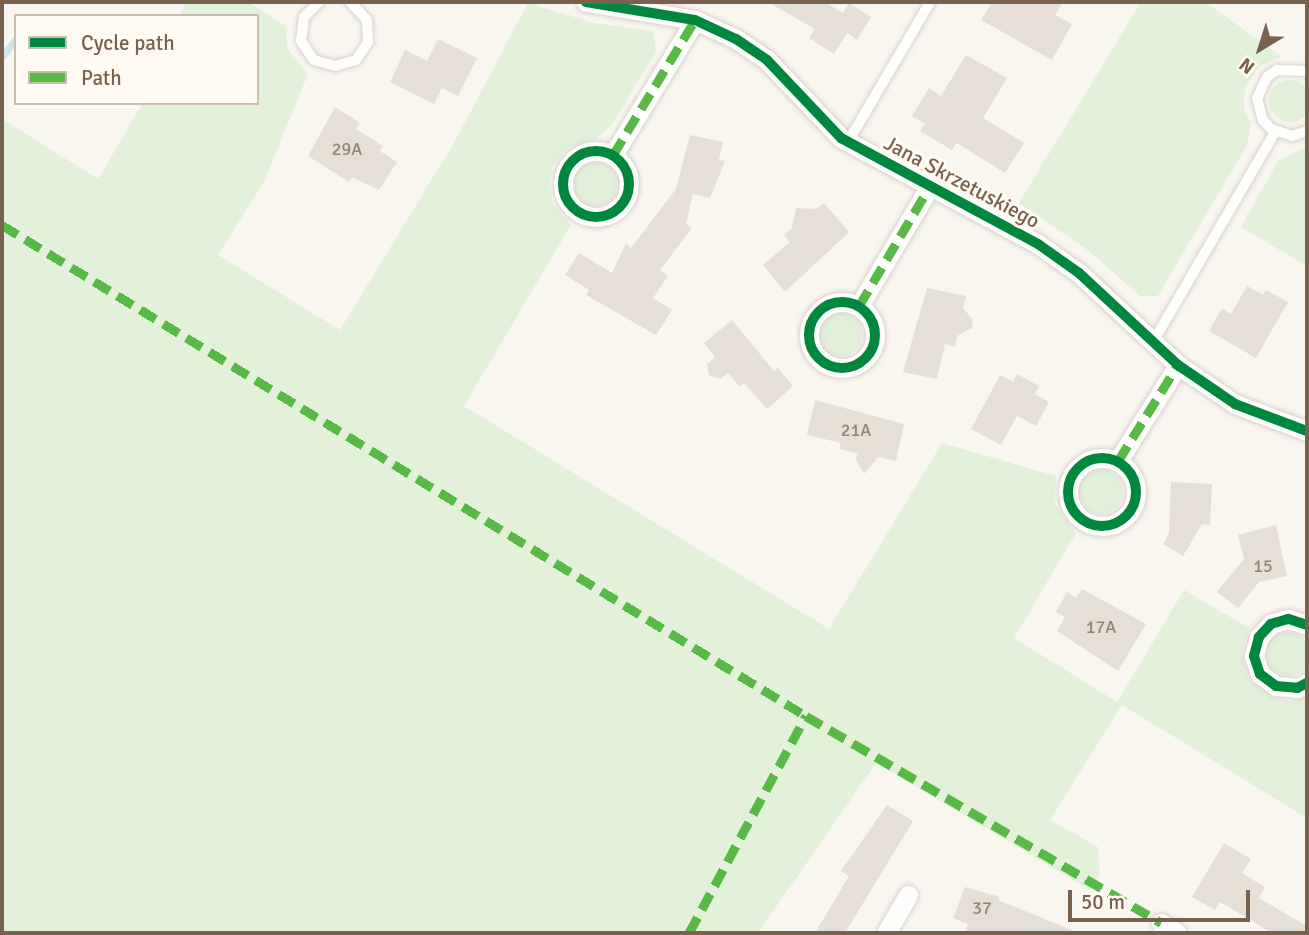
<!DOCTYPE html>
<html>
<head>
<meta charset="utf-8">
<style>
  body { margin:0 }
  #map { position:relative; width:1309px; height:935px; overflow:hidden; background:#f8f6ef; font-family:Signika,sans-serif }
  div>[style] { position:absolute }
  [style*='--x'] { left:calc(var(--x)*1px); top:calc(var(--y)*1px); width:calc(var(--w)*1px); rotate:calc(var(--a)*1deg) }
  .green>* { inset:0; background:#e3f0da }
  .round { border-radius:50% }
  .stream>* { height:7px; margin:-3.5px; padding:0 3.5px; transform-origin:3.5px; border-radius:3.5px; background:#d0e3e9 }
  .building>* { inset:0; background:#e5dfd6 }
  .roads { filter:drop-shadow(0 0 2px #d8d3cc) drop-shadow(0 0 2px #d8d3cc) }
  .service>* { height:10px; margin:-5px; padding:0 5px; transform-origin:5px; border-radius:5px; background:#fefefd }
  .minor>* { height:19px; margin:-9.5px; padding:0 9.5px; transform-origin:9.5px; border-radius:9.5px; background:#fefefd }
  .minor>.ring { margin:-9.5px; padding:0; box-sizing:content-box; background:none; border:19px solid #fefefd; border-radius:50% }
  .quiet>* { height:9px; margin-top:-4.5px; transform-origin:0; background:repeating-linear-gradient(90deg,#58b947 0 18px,transparent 0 27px) }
  .cycleway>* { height:10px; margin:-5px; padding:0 5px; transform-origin:5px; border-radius:5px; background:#00873e }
  .cycleway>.ring { margin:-5px; padding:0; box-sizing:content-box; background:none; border:10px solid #00873e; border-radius:50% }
  span { translate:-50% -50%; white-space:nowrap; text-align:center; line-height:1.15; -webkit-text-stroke:6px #fffbf2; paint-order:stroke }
  .number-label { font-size:18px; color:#958372 }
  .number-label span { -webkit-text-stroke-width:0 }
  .street-label { font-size:21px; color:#78624d }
  .frame { position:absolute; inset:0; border:4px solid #78624d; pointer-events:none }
  .legend { position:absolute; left:14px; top:14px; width:245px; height:91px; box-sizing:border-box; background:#fffbf2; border:2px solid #c9beb0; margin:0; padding:9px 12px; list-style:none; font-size:21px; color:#78624d }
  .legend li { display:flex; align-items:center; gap:14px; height:35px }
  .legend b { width:35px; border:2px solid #c9beb0 }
  .north { position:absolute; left:1225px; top:14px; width:70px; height:70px; -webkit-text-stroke:5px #fffbf2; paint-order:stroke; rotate:218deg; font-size:19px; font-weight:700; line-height:28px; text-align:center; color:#78624d }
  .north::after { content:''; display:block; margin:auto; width:24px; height:32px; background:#78624d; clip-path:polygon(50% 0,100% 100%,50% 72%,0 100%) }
  .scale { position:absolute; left:1068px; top:890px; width:182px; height:32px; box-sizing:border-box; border:4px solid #78624d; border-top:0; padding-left:9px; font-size:21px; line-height:24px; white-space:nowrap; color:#78624d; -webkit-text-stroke:5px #fffbf2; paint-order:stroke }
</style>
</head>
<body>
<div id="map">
  <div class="green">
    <div style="clip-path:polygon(186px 2px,248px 2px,286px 26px,287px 48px,308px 74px,264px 182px,218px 255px,340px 330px,454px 143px,528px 3px,594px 23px,653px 31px,656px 52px,612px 125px,595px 139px,569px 147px,552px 167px,549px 187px,553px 204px,571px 225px,464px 406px,829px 629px,942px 443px,1056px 476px,1054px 502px,1076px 533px,1014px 638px,1117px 702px,1184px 590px,1249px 628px,1242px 653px,1249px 680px,1274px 698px,1289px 701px,1307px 697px,1307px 818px,1122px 705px,1050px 820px,1098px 847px,1100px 874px,1090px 890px,876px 763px,758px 933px,2px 933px,2px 119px,98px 179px,143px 103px,257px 103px,257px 16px,180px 16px)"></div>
    <div style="clip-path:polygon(1141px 2px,1205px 2px,1281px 56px,1259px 67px,1245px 89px,1244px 108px,1251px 123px,1247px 145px,1158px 296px,1140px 296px,1089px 251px,1019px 203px)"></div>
    <div class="round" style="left:1269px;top:80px;width:42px;height:42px"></div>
    <div style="clip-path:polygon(1307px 146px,1307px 266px,1241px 227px,1278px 161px)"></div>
    <div class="round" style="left:574px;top:162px;width:44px;height:44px"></div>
    <div class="round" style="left:818px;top:312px;width:44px;height:44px"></div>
    <div class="round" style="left:1079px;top:470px;width:44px;height:44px"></div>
    <div class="round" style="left:1266px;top:632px;width:44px;height:44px"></div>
  </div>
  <div class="stream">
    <div style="--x:2;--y:57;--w:20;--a:-53"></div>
  </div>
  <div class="building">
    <div style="clip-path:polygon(768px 2px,825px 2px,843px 13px,849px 3px,871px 17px,857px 40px,847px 33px,834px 54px,809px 38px,815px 29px)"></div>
    <div style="clip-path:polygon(992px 2px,1063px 2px,1055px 15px,1072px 24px,1052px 60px,981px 20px)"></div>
    <div style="clip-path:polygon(438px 39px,477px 58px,458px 96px,442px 88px,434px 104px,390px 82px,405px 50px,427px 61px)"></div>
    <div style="clip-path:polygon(966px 55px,1007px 78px,983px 118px,1024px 143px,1005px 173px,957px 143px,952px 150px,920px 131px,925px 124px,912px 116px,929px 88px,941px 96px)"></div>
    <div style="clip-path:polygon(335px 107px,360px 123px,356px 129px,383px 146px,380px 151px,397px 162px,379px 190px,352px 177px,349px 182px,308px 156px)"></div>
    <div style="clip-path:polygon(690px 135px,723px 142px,719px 160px,725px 161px,710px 198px,693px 194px,686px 224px,692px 228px,660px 270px,668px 276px,653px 298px,672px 310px,656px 335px,586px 295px,589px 290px,565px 275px,579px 253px,612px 273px,626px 243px,631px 248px,676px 189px)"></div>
    <div style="clip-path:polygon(824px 203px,849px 232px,785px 292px,763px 265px,790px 242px,784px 235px,792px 228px,796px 208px,816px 209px)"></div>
    <div style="clip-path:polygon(1247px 286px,1263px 295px,1266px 290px,1288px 302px,1256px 358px,1209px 331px,1222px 308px,1231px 314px)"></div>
    <div style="clip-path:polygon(927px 288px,966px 296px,963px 308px,973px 320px,972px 328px,957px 336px,955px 347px,945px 344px,937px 379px,903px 372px)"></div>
    <div style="clip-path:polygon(732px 320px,774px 371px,778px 368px,793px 386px,767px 409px,744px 383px,740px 387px,728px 373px,720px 379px,709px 375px,707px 364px,715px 357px,704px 343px)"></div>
    <div style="clip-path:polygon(1017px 374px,1039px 386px,1035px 394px,1049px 402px,1036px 426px,1017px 416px,1001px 445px,971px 429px,1000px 375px,1013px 382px)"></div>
    <div style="clip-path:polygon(815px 400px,904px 424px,896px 461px,878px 457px,864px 474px,856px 460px,857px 453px,839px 449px,841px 443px,807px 435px)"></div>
    <div style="clip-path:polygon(1171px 482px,1212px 484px,1210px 525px,1202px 524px,1183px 556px,1163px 544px,1169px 533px)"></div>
    <div style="clip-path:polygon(1276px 525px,1287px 576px,1259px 582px,1238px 608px,1217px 592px,1244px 559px,1238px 535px)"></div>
    <div style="clip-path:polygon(1082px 589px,1146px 624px,1118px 671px,1057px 631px,1065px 617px,1056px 612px,1067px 592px,1076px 598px)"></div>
    <div style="clip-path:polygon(887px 805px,913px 821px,845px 933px,815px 933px,849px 876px,841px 871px)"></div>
    <div style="clip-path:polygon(1224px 843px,1251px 859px,1242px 873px,1265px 887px,1259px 898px,1307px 926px,1307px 933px,1272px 933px,1220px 902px,1215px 910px,1192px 897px)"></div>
    <div style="clip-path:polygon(965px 887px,1000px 897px,998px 900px,1079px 933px,965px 933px,968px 924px,953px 918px)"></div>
  </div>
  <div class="roads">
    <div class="service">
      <div style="--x:319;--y:2;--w:21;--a:135"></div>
      <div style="--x:304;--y:17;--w:24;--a:97"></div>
      <div style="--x:301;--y:41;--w:23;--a:56"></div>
      <div style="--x:314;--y:60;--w:22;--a:16"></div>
      <div style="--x:335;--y:66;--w:22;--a:-16"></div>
      <div style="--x:356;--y:60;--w:22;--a:-56"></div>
      <div style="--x:368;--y:42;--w:22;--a:-93"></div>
      <div style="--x:367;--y:20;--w:25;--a:-133"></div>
      <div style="--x:1307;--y:71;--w:30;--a:-178"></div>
      <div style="--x:1277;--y:70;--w:12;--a:145"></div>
      <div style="--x:1267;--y:77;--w:23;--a:115"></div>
      <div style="--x:1257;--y:98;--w:23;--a:75"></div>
      <div style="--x:1263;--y:120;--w:12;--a:48"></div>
      <div style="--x:1271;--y:129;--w:22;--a:18"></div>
      <div style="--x:1292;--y:136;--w:16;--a:-18"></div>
      <div style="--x:848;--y:142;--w:162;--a:-59.6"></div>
      <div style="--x:1153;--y:342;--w:244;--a:-59.8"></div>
    </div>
    <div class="minor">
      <div style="--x:586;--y:2;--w:110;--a:9.4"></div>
      <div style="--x:695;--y:20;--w:45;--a:24.9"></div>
      <div style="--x:736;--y:39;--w:37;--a:34"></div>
      <div style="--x:767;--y:60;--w:108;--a:46.5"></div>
      <div style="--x:841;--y:138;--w:224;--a:28.3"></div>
      <div style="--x:1038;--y:244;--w:50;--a:35.3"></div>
      <div style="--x:1079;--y:273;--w:135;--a:42.9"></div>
      <div style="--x:1178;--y:365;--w:69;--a:34.4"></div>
      <div style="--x:1235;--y:404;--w:77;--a:20.6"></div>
      <div class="ring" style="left:563px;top:151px;width:47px;height:47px"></div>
      <div style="--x:613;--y:155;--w:158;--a:-58.7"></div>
      <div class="ring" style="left:809px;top:302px;width:47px;height:47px"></div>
      <div style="--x:859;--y:306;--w:139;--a:-59.4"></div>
      <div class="ring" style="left:1068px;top:458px;width:49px;height:49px"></div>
      <div style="--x:1118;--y:461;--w:113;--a:-58"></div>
      <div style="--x:1307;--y:625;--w:20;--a:-162"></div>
      <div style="--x:1288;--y:619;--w:18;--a:164"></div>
      <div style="--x:1271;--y:624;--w:18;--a:133"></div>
      <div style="--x:1259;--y:637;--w:20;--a:105"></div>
      <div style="--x:1254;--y:656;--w:19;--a:72"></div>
      <div style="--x:1260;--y:674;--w:20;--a:37"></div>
      <div style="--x:1276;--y:686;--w:21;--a:5"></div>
      <div style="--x:1297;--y:688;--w:11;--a:-27"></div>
      <div style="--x:1161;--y:923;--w:19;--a:32"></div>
      <div style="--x:886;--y:933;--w:44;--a:-59.9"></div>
    </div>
  </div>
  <div class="quiet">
    <div style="--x:613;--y:155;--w:158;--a:-58.7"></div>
    <div style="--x:2;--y:225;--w:942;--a:31.41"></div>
    <div style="--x:806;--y:716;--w:411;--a:30.2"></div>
    <div style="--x:859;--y:306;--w:139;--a:-59.4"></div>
    <div style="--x:1118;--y:461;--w:113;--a:-58"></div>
    <div style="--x:689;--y:933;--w:247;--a:-61.7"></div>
  </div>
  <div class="cycleway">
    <div style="--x:586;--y:2;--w:110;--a:9.4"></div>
    <div style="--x:695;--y:20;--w:45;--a:24.9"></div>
    <div style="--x:736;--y:39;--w:37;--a:34"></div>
    <div style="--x:767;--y:60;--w:108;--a:46.5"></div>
    <div style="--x:841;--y:138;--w:224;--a:28.3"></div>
    <div style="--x:1038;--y:244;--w:50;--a:35.3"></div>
    <div style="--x:1079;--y:273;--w:135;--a:42.9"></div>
    <div style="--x:1178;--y:365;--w:69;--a:34.4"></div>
    <div style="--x:1235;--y:404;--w:77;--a:20.6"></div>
    <div class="ring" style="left:563px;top:151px;width:56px;height:56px"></div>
    <div class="ring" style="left:809px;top:302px;width:56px;height:56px"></div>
    <div class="ring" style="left:1068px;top:458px;width:58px;height:58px"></div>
    <div style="--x:1307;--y:625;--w:20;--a:-162"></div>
    <div style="--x:1288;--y:619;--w:18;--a:164"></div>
    <div style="--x:1271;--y:624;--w:18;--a:133"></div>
    <div style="--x:1259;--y:637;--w:20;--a:105"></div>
    <div style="--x:1254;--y:656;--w:19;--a:72"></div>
    <div style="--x:1260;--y:674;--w:20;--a:37"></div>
    <div style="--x:1276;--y:686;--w:21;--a:5"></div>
    <div style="--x:1297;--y:688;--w:11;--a:-27"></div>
  </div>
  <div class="number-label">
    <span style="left:347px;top:149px">29A</span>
    <span style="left:856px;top:430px">21A</span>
    <span style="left:1263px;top:566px">15</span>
    <span style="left:1101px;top:627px">17A</span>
    <span style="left:982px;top:908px">37</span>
  </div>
  <div class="street-label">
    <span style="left:962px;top:182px;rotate:28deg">Jana Skrzetuskiego</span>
  </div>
  <div class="frame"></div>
  <ul class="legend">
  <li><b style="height:9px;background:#00873e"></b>Cycle path</li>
  <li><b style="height:9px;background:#58b947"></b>Path</li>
  </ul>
  <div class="north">N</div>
  <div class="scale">50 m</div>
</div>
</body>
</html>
